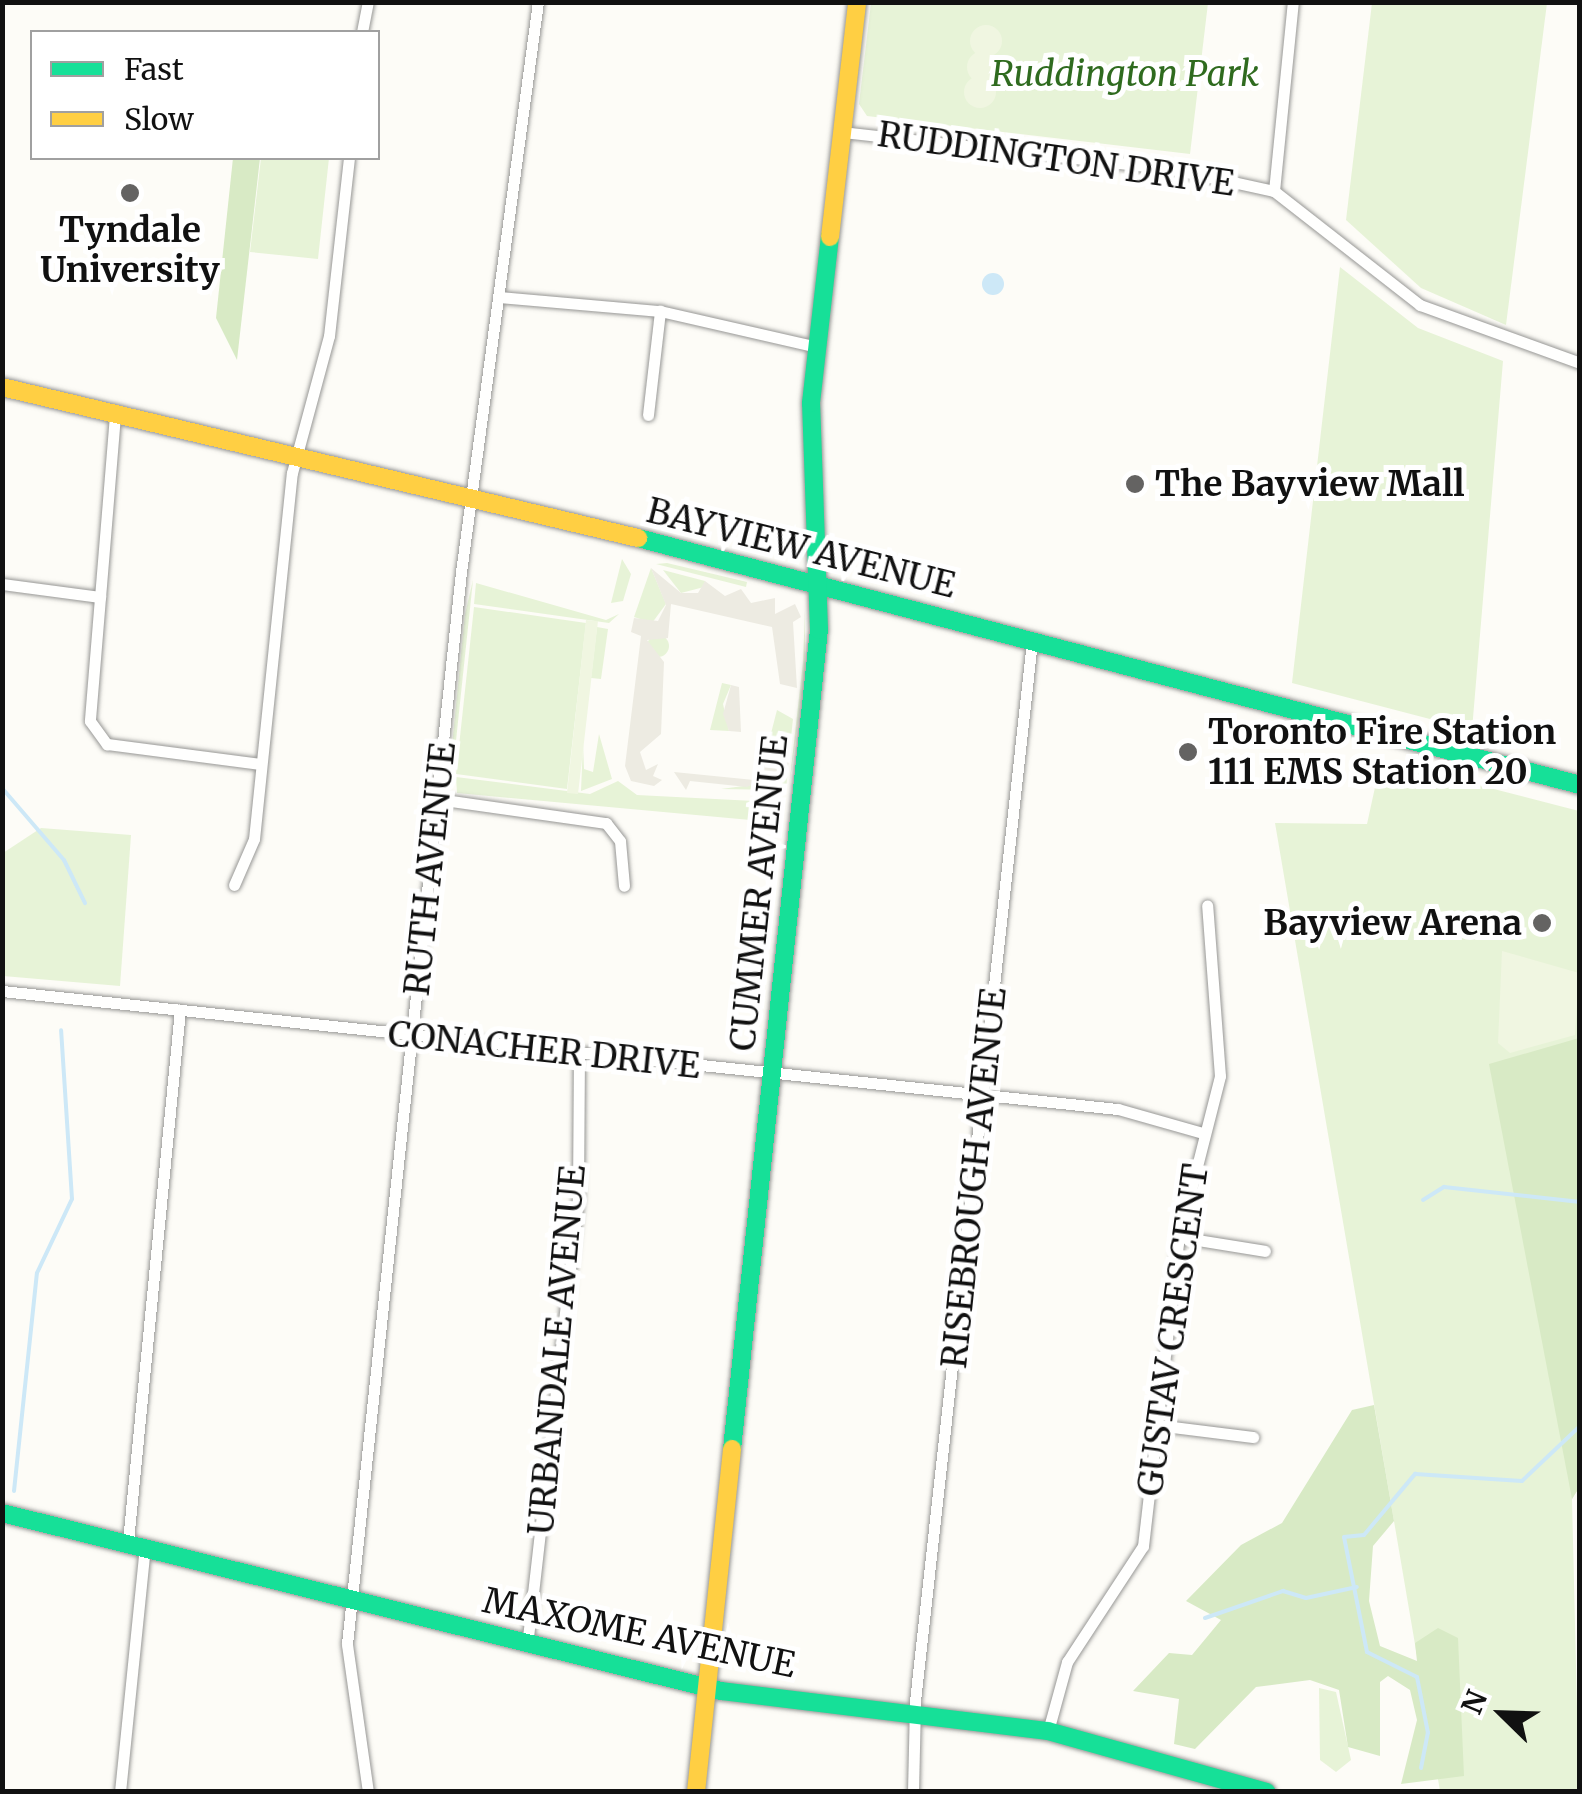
<!DOCTYPE html>
<html>
<head>
<meta charset="utf-8">
<style>
  body { margin:0 }
  #map { position:relative; width:1582px; height:1794px; overflow:hidden; background:#fdfcf7; font-family:Merriweather,serif }
  div>[style] { position:absolute }
  [style*='--x'] { left:calc(var(--x)*1px); top:calc(var(--y)*1px); width:calc(var(--w)*1px); rotate:calc(var(--a)*1deg) }
  .green>* { inset:0; background:#e7f3d7 }
  .round { border-radius:50% }
  .forest>* { inset:0; background:#d8eac5 }
  .pitch>* { inset:0; background:#f0f6e1 }
  .plaza>* { inset:0; background:#edebe2 }
  .water>* { inset:0; background:#cde8f7 }
  .stream>* { height:4px; margin:-2px; padding:0 2px; transform-origin:2px; border-radius:2px; background:#cde8f7 }
  .roads { filter:drop-shadow(0 0 2px #979795) drop-shadow(0 0 2px #979795) }
  .street>* { height:11px; margin:-5.5px; padding:0 5.5px; transform-origin:5.5px; border-radius:5.5px; background:#fffffe }
  .fast>* { height:18px; margin:-9px; padding:0 9px; transform-origin:9px; border-radius:9px; background:#16e098 }
  .slow>* { height:18px; margin:-9px; padding:0 9px; transform-origin:9px; border-radius:9px; background:#ffcf43 }
  .dots>* { width:28px; height:28px; translate:-50% -50%; box-sizing:border-box; border:5px solid #fff; border-radius:50% }
  span { translate:-50% -50%; white-space:nowrap; text-align:center; line-height:1.15; -webkit-text-stroke:10px #fff; paint-order:stroke }
  .park-label { font-size:35px; color:#2f6b1f; font-style:italic }
  .street-label { font-size:35px; color:#111 }
  .poi-label { font-size:35px; color:#111; font-weight:700 }
  .left { translate:0 -50%; text-align:left }
  .right { translate:-100% -50%; text-align:right }
  .frame { position:absolute; inset:0; border:5px solid #111; pointer-events:none }
  .legend { position:absolute; left:30px; top:30px; width:350px; height:130px; box-sizing:border-box; background:#fff; border:2px solid #a0a0a0; margin:0; padding:12px 18px; list-style:none; font-size:30px; color:#111 }
  .legend li { display:flex; align-items:center; gap:20px; height:50px }
  .legend b { width:50px; border:2px solid #a0a0a0 }
  .north { position:absolute; left:1452px; top:1664px; width:100px; height:100px; -webkit-text-stroke:8px #fff; paint-order:stroke; rotate:293deg; font-size:28px; font-weight:700; line-height:40px; text-align:center; color:#111 }
  .north::after { content:''; display:block; margin:auto; width:35px; height:45px; background:#111; clip-path:polygon(50% 0,100% 100%,50% 72%,0 100%) }
</style>
</head>
<body>
<div id="map">
  <div class="green">
    <div style="clip-path:polygon(871px 3px,1208px 3px,1190px 154px,867px 116px,859px 104px)"></div>
    <div style="clip-path:polygon(1372px 3px,1547px 3px,1506px 325px,1421px 288px,1346px 220px)"></div>
    <div style="clip-path:polygon(261px 158px,329px 158px,318px 259px,250px 252px)"></div>
    <div style="clip-path:polygon(1340px 267px,1418px 328px,1503px 361px,1472px 730px,1292px 683px)"></div>
    <div style="clip-path:polygon(622px 559px,631px 574px,623px 601px,611px 603px)"></div>
    <div style="clip-path:polygon(667px 563px,747px 582px,746px 587px,656px 564px)"></div>
    <div style="clip-path:polygon(651px 568px,666px 604px,652px 623px,634px 617px)"></div>
    <div style="clip-path:polygon(663px 570px,705px 581px,704px 587px,681px 593px)"></div>
    <div style="clip-path:polygon(473px 580px,451px 788px,448px 787px,465px 614px)"></div>
    <div style="clip-path:polygon(476px 583px,606px 620px,619px 614px,609px 623px,474px 604px)"></div>
    <div style="clip-path:polygon(474px 607px,586px 623px,567px 789px,456px 774px)"></div>
    <div style="clip-path:polygon(805px 610px,805px 674px,789px 787px,803px 662px)"></div>
    <div style="clip-path:polygon(597px 627px,608px 629px,601px 679px,591px 678px)"></div>
    <div class="round" style="left:647px;top:635px;width:22px;height:22px"></div>
    <div style="clip-path:polygon(722px 683px,731px 685px,723px 704px,729px 731px,710px 730px)"></div>
    <div style="clip-path:polygon(777px 710px,793px 719px,790px 747px,767px 749px)"></div>
    <div style="clip-path:polygon(599px 734px,612px 779px,581px 791px,583px 743px,584px 769px,593px 772px)"></div>
    <div style="clip-path:polygon(1381px 760px,1579px 811px,1580px 1486px,1572px 1499px,1579px 1791px,1440px 1791px,1275px 823px,1367px 824px)"></div>
    <div style="clip-path:polygon(778px 764px,788px 767px,786px 790px,721px 789px,766px 783px)"></div>
    <div style="clip-path:polygon(456px 777px,590px 794px,618px 781px,637px 795px,775px 802px,783px 823px,457px 793px)"></div>
    <div style="clip-path:polygon(41px 828px,131px 835px,120px 986px,3px 976px,3px 853px)"></div>
    <div style="clip-path:polygon(1319px 1688px,1336px 1692px,1351px 1760px,1336px 1772px,1320px 1760px)"></div>
  </div>
  <div class="forest">
    <div style="clip-path:polygon(233px 158px,260px 158px,237px 360px,216px 318px)"></div>
    <div style="clip-path:polygon(1579px 1038px,1580px 1486px,1572px 1499px,1489px 1064px)"></div>
    <div style="clip-path:polygon(1374px 1405px,1394px 1521px,1373px 1546px,1369px 1601px,1380px 1646px,1417px 1661px,1415px 1643px,1438px 1628px,1458px 1638px,1464px 1776px,1401px 1784px,1417px 1720px,1410px 1690px,1388px 1676px,1380px 1682px,1380px 1756px,1348px 1747px,1339px 1690px,1310px 1680px,1256px 1687px,1195px 1749px,1174px 1744px,1179px 1699px,1133px 1691px,1169px 1653px,1192px 1655px,1221px 1620px,1186px 1601px,1241px 1545px,1282px 1523px,1352px 1410px)"></div>
  </div>
  <div class="pitch">
    <div class="round" style="left:970px;top:25px;width:32px;height:32px"></div>
    <div class="round" style="left:967px;top:51px;width:32px;height:32px"></div>
    <div class="round" style="left:964px;top:76px;width:32px;height:32px"></div>
    <div style="clip-path:polygon(586px 620px,598px 621px,578px 794px,567px 793px)"></div>
    <div style="clip-path:polygon(1502px 951px,1579px 973px,1575px 1035px,1510px 1053px,1498px 1043px)"></div>
  </div>
  <div class="plaza">
    <div style="clip-path:polygon(651px 568px,681px 593px,698px 593px,705px 581px,725px 596px,741px 589px,751px 603px,775px 598px,775px 614px,795px 604px,801px 617px,793px 622px,797px 688px,780px 684px,772px 627px,671px 604px,668px 638px,647px 640px,664px 662px,661px 734px,640px 752px,646px 770px,658px 764px,653px 776px,662px 780px,654px 786px,631px 781px,625px 766px,641px 636px,631px 632px,634px 618px,658px 621px,666px 605px)"></div>
    <div style="clip-path:polygon(731px 685px,739px 687px,741px 732px,729px 731px,723px 714px)"></div>
    <div style="clip-path:polygon(790px 747px,788px 767px,747px 787px,690px 781px,686px 790px,674px 772px,754px 780px,762px 760px,755px 750px)"></div>
  </div>
  <div class="water">
    <div class="round" style="left:982px;top:273px;width:22px;height:22px"></div>
  </div>
  <div class="stream">
    <div style="--x:2;--y:788;--w:95;--a:49.3"></div>
    <div style="--x:64;--y:860;--w:48;--a:64"></div>
    <div style="--x:1423;--y:1200;--w:25;--a:-32"></div>
    <div style="--x:1444;--y:1187;--w:137;--a:6.3"></div>
    <div style="--x:14;--y:1491;--w:219;--a:-84"></div>
    <div style="--x:37;--y:1273;--w:82;--a:-64.7"></div>
    <div style="--x:72;--y:1199;--w:169;--a:-93.7"></div>
    <div style="--x:1205;--y:1618;--w:83;--a:-19.1"></div>
    <div style="--x:1283;--y:1591;--w:24;--a:17"></div>
    <div style="--x:1306;--y:1598;--w:52;--a:-12.2"></div>
    <div style="--x:1421;--y:1768;--w:36;--a:-79"></div>
    <div style="--x:1428;--y:1733;--w:57;--a:-101.1"></div>
    <div style="--x:1417;--y:1677;--w:56;--a:-153.4"></div>
    <div style="--x:1367;--y:1652;--w:117;--a:-101.3"></div>
    <div style="--x:1344;--y:1537;--w:20;--a:-6"></div>
    <div style="--x:1364;--y:1535;--w:80;--a:-50.1"></div>
    <div style="--x:1415;--y:1474;--w:107;--a:3.7"></div>
    <div style="--x:1522;--y:1481;--w:80;--a:-43.5"></div>
  </div>
  <div class="roads">
    <div class="street">
      <div style="--x:362;--y:32;--w:31;--a:-79"></div>
      <div style="--x:842;--y:132;--w:334;--a:6.4"></div>
      <div style="--x:1174;--y:169;--w:102;--a:12.4"></div>
      <div style="--x:1274;--y:191;--w:185;--a:38"></div>
      <div style="--x:1420;--y:305;--w:170;--a:19.9"></div>
      <div style="--x:1274;--y:191;--w:190;--a:-84.3"></div>
      <div style="--x:499;--y:297;--w:162;--a:5"></div>
      <div style="--x:660;--y:311;--w:161;--a:12.9"></div>
      <div style="--x:115;--y:415;--w:307;--a:94.7"></div>
      <div style="--x:90;--y:721;--w:29;--a:54"></div>
      <div style="--x:107;--y:744;--w:155;--a:7.4"></div>
      <div style="--x:648;--y:415;--w:105;--a:-83.4"></div>
      <div style="--x:2;--y:584;--w:99;--a:7.6"></div>
      <div style="--x:437;--y:799;--w:171;--a:8.1"></div>
      <div style="--x:606;--y:823;--w:23;--a:52"></div>
      <div style="--x:620;--y:841;--w:45;--a:84.9"></div>
      <div style="--x:234;--y:885;--w:50;--a:-66.5"></div>
      <div style="--x:254;--y:839;--w:368;--a:-84.1"></div>
      <div style="--x:292;--y:473;--w:142;--a:-74.9"></div>
      <div style="--x:329;--y:336;--w:179;--a:-83.6"></div>
      <div style="--x:2;--y:991;--w:1122;--a:6.04"></div>
      <div style="--x:1118;--y:1109;--w:88;--a:15.8"></div>
      <div style="--x:1179;--y:1237;--w:87;--a:9.2"></div>
      <div style="--x:1156;--y:1425;--w:98;--a:7.1"></div>
      <div style="--x:128;--y:1541;--w:534;--a:-84.41"></div>
      <div style="--x:527;--y:1646;--w:454;--a:-83.5"></div>
      <div style="--x:578;--y:1195;--w:142;--a:-89.6"></div>
      <div style="--x:1048;--y:1731;--w:72;--a:-74.6"></div>
      <div style="--x:1067;--y:1662;--w:139;--a:-56.8"></div>
      <div style="--x:1143;--y:1546;--w:311;--a:-83.4"></div>
      <div style="--x:1179;--y:1237;--w:166;--a:-75.7"></div>
      <div style="--x:1220;--y:1076;--w:171;--a:-94.3"></div>
      <div style="--x:120;--y:1792;--w:248;--a:-84.2"></div>
      <div style="--x:368;--y:1792;--w:149;--a:-98.1"></div>
      <div style="--x:347;--y:1644;--w:1078;--a:-83.93"></div>
      <div style="--x:461;--y:572;--w:575;--a:-82.31"></div>
      <div style="--x:913;--y:1792;--w:91;--a:-88.7"></div>
      <div style="--x:915;--y:1701;--w:1065;--a:-83.7"></div>
    </div>
    <div class="fast">
      <div style="--x:638;--y:538;--w:974;--a:14.69"></div>
      <div style="--x:732;--y:1449;--w:824;--a:-83.94"></div>
      <div style="--x:819;--y:630;--w:227;--a:-92"></div>
      <div style="--x:811;--y:403;--w:167;--a:-83.5"></div>
      <div style="--x:2;--y:1513;--w:741;--a:13.9"></div>
      <div style="--x:721;--y:1691;--w:329;--a:7"></div>
      <div style="--x:1048;--y:1731;--w:227;--a:15.6"></div>
    </div>
    <div class="slow">
      <div style="--x:830;--y:237;--w:237;--a:-83.4"></div>
      <div style="--x:2;--y:387;--w:654;--a:13.36"></div>
      <div style="--x:696;--y:1792;--w:345;--a:-84"></div>
    </div>
  </div>
  <div class="dots">
    <div style="left:130px;top:193px;background:#646362"></div>
    <div style="left:1135px;top:484px;background:#646362"></div>
    <div style="left:1188px;top:752px;background:#646362"></div>
    <div style="left:1542px;top:923px;background:#646362"></div>
  </div>
  <div class="park-label">
    <span style="left:1125px;top:74px">Ruddington Park</span>
  </div>
  <div class="street-label">
    <span style="left:1056px;top:159px;rotate:8deg">RUDDINGTON DRIVE</span>
    <span style="left:801px;top:548px;rotate:14deg">BAYVIEW AVENUE</span>
    <span style="left:430px;top:869px;rotate:-84deg">RUTH AVENUE</span>
    <span style="left:759px;top:893px;rotate:-84deg">CUMMER AVENUE</span>
    <span style="left:544px;top:1050px;rotate:6deg">CONACHER DRIVE</span>
    <span style="left:974px;top:1178px;rotate:-84deg">RISEBROUGH AVENUE</span>
    <span style="left:1173px;top:1330px;rotate:-82deg">GUSTAV CRESCENT</span>
    <span style="left:557px;top:1350px;rotate:-85deg">URBANDALE AVENUE</span>
    <span style="left:639px;top:1633px;rotate:12deg">MAXOME AVENUE</span>
  </div>
  <div class="poi-label">
    <span style="left:130px;top:250px">Tyndale<br>University</span>
    <span class="left" style="left:1155px;top:484px">The Bayview Mall</span>
    <span class="left" style="left:1208px;top:752px">Toronto Fire Station<br>111 EMS Station 20</span>
    <span class="right" style="left:1522px;top:923px">Bayview Arena</span>
  </div>
  <div class="frame"></div>
  <ul class="legend">
  <li><b style="height:12px;background:#16e098"></b>Fast</li>
  <li><b style="height:12px;background:#ffcf43"></b>Slow</li>
  </ul>
  <div class="north">N</div>
</div>
</body>
</html>
